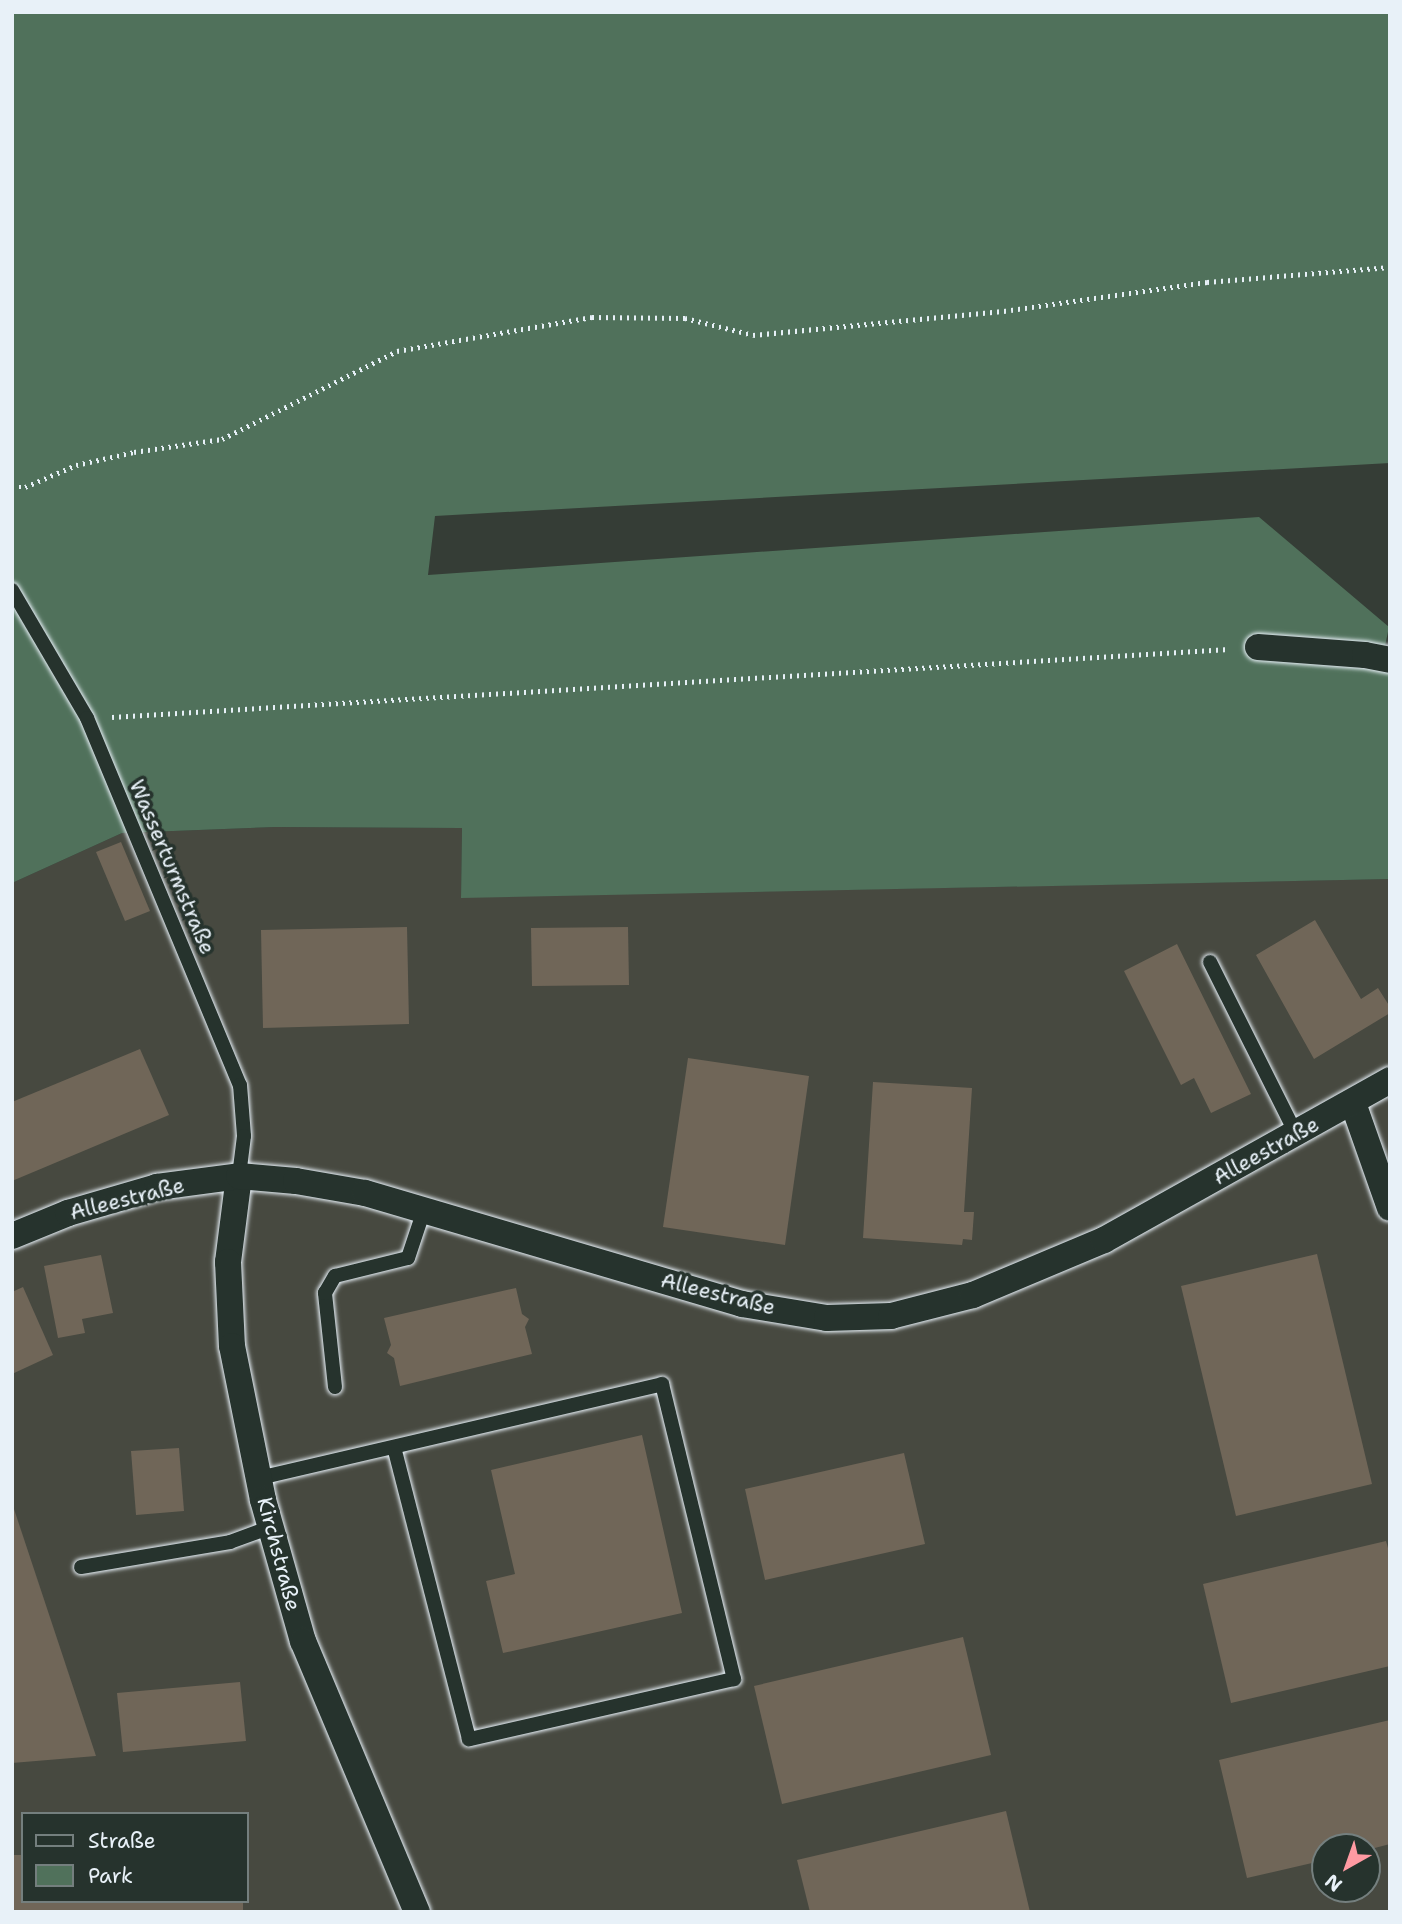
<!DOCTYPE html>
<html>
<head>
<meta charset="utf-8">
<style>
  body { margin:0 }
  #map { position:relative; width:1402px; height:1924px; overflow:hidden; background:#353d36; font-family:"Shantell Sans",sans-serif }
  div>[style] { position:absolute }
  [style*='--x'] { left:calc(var(--x)*1px); top:calc(var(--y)*1px); width:calc(var(--w)*1px); rotate:calc(var(--a)*1deg) }
  .built>* { inset:0; background:#474940 }
  .green>* { inset:0; background:#50715b }
  .building>* { inset:0; background:#706658 }
  .path>* { height:4.5px; margin-top:-2.25px; transform-origin:0; background:repeating-linear-gradient(90deg,#e8f1f8 0 2px,transparent 0 7px) }
  .roads { filter:drop-shadow(0 0 2px #e8f1f8) drop-shadow(0 0 2px #e8f1f8) }
  .lane>* { height:14px; margin:-7px; padding:0 7px; transform-origin:7px; border-radius:7px; background:#26332d }
  .street>* { height:26px; margin:-13px; padding:0 13px; transform-origin:13px; border-radius:13px; background:#26332d }
  span { translate:-50% -50%; white-space:nowrap; text-align:center; line-height:1.15; -webkit-text-stroke:7px #26332d; paint-order:stroke }
  .street-label { font-size:21px; color:#e8f1f8 }
  .frame { position:absolute; inset:0; border:14px solid #e8f1f8; pointer-events:none }
  .legend { position:absolute; left:21px; top:1812px; width:228px; height:91px; box-sizing:border-box; background:#26332d; border:2px solid #747f7e; margin:0; padding:9px 12px; list-style:none; font-size:21px; color:#e8f1f8 }
  .legend li { display:flex; align-items:center; gap:14px; height:35px }
  .legend b { width:35px; border:2px solid #747f7e }
  .north { position:absolute; left:1311px; top:1833px; width:70px; height:70px; box-sizing:border-box; background:#26332d; border:2px solid #747f7e; border-radius:50%; rotate:220deg; font-size:19px; font-weight:700; line-height:28px; text-align:center; color:#e8f1f8 }
  .north::after { content:''; display:block; margin:auto; width:24px; height:32px; background:#ff9aa2; clip-path:polygon(50% 0,100% 100%,50% 72%,0 100%) }
</style>
</head>
<body>
<div id="map">
  <div class="built">
    <div style="clip-path:polygon(evenodd,275px 827px,462px 828px,461px 897px,1390px 879px,1390px 1912px,12px 1912px,12px 883px,122px 833px,275px 827px,23px 1814px,247px 1814px,247px 1901px,23px 1901px,23px 1814px,275px 827px,1325px 1847px,1367px 1847px,1367px 1889px,1325px 1889px,1325px 1847px)"></div>
  </div>
  <div class="green">
    <div style="clip-path:polygon(12px 12px,1390px 12px,1390px 463px,435px 516px,428px 575px,1259px 517px,1389px 627px,1381px 665px,1390px 673px,1390px 879px,461px 898px,462px 828px,275px 827px,122px 833px,12px 883px)"></div>
  </div>
  <div class="building">
    <div style="clip-path:polygon(121px 842px,150px 911px,125px 921px,96px 852px)"></div>
    <div style="clip-path:polygon(1315px 920px,1361px 999px,1378px 988px,1390px 1007px,1390px 1013px,1314px 1059px,1256px 955px)"></div>
    <div style="clip-path:polygon(407px 927px,409px 1024px,263px 1028px,261px 930px)"></div>
    <div style="clip-path:polygon(628px 927px,629px 985px,532px 986px,531px 928px)"></div>
    <div style="clip-path:polygon(1177px 944px,1251px 1094px,1211px 1113px,1194px 1078px,1181px 1085px,1124px 971px)"></div>
    <div style="clip-path:polygon(140px 1049px,169px 1115px,12px 1181px,12px 1102px)"></div>
    <div style="clip-path:polygon(688px 1058px,809px 1076px,785px 1245px,663px 1227px)"></div>
    <div style="clip-path:polygon(873px 1082px,972px 1088px,964px 1212px,974px 1212px,972px 1240px,963px 1239px,962px 1245px,863px 1238px)"></div>
    <div style="clip-path:polygon(1317px 1254px,1372px 1484px,1236px 1516px,1181px 1286px)"></div>
    <div style="clip-path:polygon(101px 1255px,113px 1313px,82px 1319px,85px 1333px,58px 1338px,44px 1266px)"></div>
    <div style="clip-path:polygon(23px 1287px,53px 1355px,12px 1374px,12px 1292px)"></div>
    <div style="clip-path:polygon(516px 1288px,522px 1314px,529px 1319px,525px 1327px,532px 1354px,400px 1386px,394px 1358px,387px 1353px,391px 1345px,384px 1318px)"></div>
    <div style="clip-path:polygon(642px 1435px,682px 1613px,503px 1653px,486px 1581px,515px 1574px,491px 1470px)"></div>
    <div style="clip-path:polygon(179px 1448px,184px 1511px,136px 1515px,131px 1451px)"></div>
    <div style="clip-path:polygon(904px 1453px,925px 1544px,765px 1580px,745px 1489px)"></div>
    <div style="clip-path:polygon(12px 1506px,13px 1506px,96px 1756px,12px 1763px)"></div>
    <div style="clip-path:polygon(1386px 1541px,1390px 1555px,1390px 1666px,1231px 1703px,1203px 1584px)"></div>
    <div style="clip-path:polygon(963px 1637px,991px 1755px,782px 1804px,754px 1686px)"></div>
    <div style="clip-path:polygon(240px 1682px,246px 1741px,123px 1752px,117px 1693px)"></div>
    <div style="clip-path:polygon(1390px 1720px,1390px 1844px,1367px 1850px,1367px 1847px,1325px 1847px,1325px 1860px,1247px 1878px,1219px 1760px)"></div>
    <div style="clip-path:polygon(1006px 1811px,1030px 1912px,810px 1912px,797px 1860px)"></div>
    <div style="clip-path:polygon(12px 1855px,23px 1855px,23px 1901px,243px 1901px,243px 1912px,12px 1912px)"></div>
  </div>
  <div class="path">
    <div style="--x:12;--y:487;--w:13;--a:0"></div>
    <div style="--x:25;--y:487;--w:56;--a:-23.3"></div>
    <div style="--x:76;--y:465;--w:59;--a:-12.6"></div>
    <div style="--x:134;--y:452;--w:89;--a:-8.4"></div>
    <div style="--x:222;--y:439;--w:196;--a:-26.7"></div>
    <div style="--x:397;--y:351;--w:198;--a:-9.9"></div>
    <div style="--x:592;--y:317;--w:93;--a:0.6"></div>
    <div style="--x:685;--y:318;--w:70;--a:14"></div>
    <div style="--x:753;--y:335;--w:259;--a:-5.5"></div>
    <div style="--x:1011;--y:310;--w:198;--a:-8.1"></div>
    <div style="--x:1207;--y:282;--w:184;--a:-4.7"></div>
    <div style="--x:112;--y:717;--w:1119;--a:-3.48"></div>
  </div>
  <div class="roads">
    <div class="lane">
      <div style="--x:12;--y:590;--w:148;--a:59.6"></div>
      <div style="--x:87;--y:718;--w:398;--a:67.4"></div>
      <div style="--x:240;--y:1085;--w:51;--a:85.5"></div>
      <div style="--x:244;--y:1136;--w:40;--a:97.1"></div>
      <div style="--x:1210;--y:962;--w:192;--a:63.4"></div>
      <div style="--x:335;--y:1387;--w:95;--a:-96.1"></div>
      <div style="--x:325;--y:1293;--w:20;--a:-60"></div>
      <div style="--x:335;--y:1276;--w:75;--a:-13.9"></div>
      <div style="--x:408;--y:1258;--w:51;--a:-71.6"></div>
      <div style="--x:259;--y:1478;--w:414;--a:-13.1"></div>
      <div style="--x:662;--y:1384;--w:304;--a:76.3"></div>
      <div style="--x:734;--y:1679;--w:272;--a:167.2"></div>
      <div style="--x:469;--y:1739;--w:301;--a:-104.4"></div>
      <div style="--x:81;--y:1567;--w:151;--a:-9.5"></div>
      <div style="--x:230;--y:1542;--w:44;--a:-20.1"></div>
    </div>
    <div class="street">
      <div style="--x:1258;--y:647;--w:107;--a:4.3"></div>
      <div style="--x:1365;--y:655;--w:25;--a:11"></div>
      <div style="--x:1353;--y:1103;--w:111;--a:70.6"></div>
      <div style="--x:239;--y:1176;--w:87;--a:97.3"></div>
      <div style="--x:228;--y:1262;--w:84;--a:87.3"></div>
      <div style="--x:232;--y:1346;--w:157;--a:78.6"></div>
      <div style="--x:263;--y:1500;--w:147;--a:74.2"></div>
      <div style="--x:303;--y:1641;--w:294;--a:67.2"></div>
      <div style="--x:12;--y:1236;--w:61;--a:-22.3"></div>
      <div style="--x:68;--y:1213;--w:93;--a:-16.3"></div>
      <div style="--x:157;--y:1187;--w:83;--a:-7.6"></div>
      <div style="--x:239;--y:1176;--w:57;--a:5"></div>
      <div style="--x:296;--y:1181;--w:70;--a:9.9"></div>
      <div style="--x:365;--y:1193;--w:393;--a:16.4"></div>
      <div style="--x:742;--y:1304;--w:86;--a:9.4"></div>
      <div style="--x:827;--y:1318;--w:64;--a:-1.8"></div>
      <div style="--x:891;--y:1316;--w:85;--a:-14.4"></div>
      <div style="--x:973;--y:1295;--w:142;--a:-22.8"></div>
      <div style="--x:1104;--y:1240;--w:328;--a:-29.2"></div>
    </div>
  </div>
  <div class="street-label">
    <span style="left:172px;top:867px;rotate:67deg">Wasserturmstraße</span>
    <span style="left:1266px;top:1151px;rotate:-29deg">Alleestraße</span>
    <span style="left:127px;top:1199px;rotate:-14deg">Alleestraße</span>
    <span style="left:718px;top:1294px;rotate:14deg">Alleestraße</span>
    <span style="left:279px;top:1554px;rotate:75deg">Kirchstraße</span>
  </div>
  <div class="frame"></div>
  <ul class="legend">
  <li><b style="height:9px;background:#26332d"></b>Straße</li>
  <li><b style="height:19px;background:#50715b"></b>Park</li>
  </ul>
  <div class="north">N</div>
</div>
</body>
</html>
